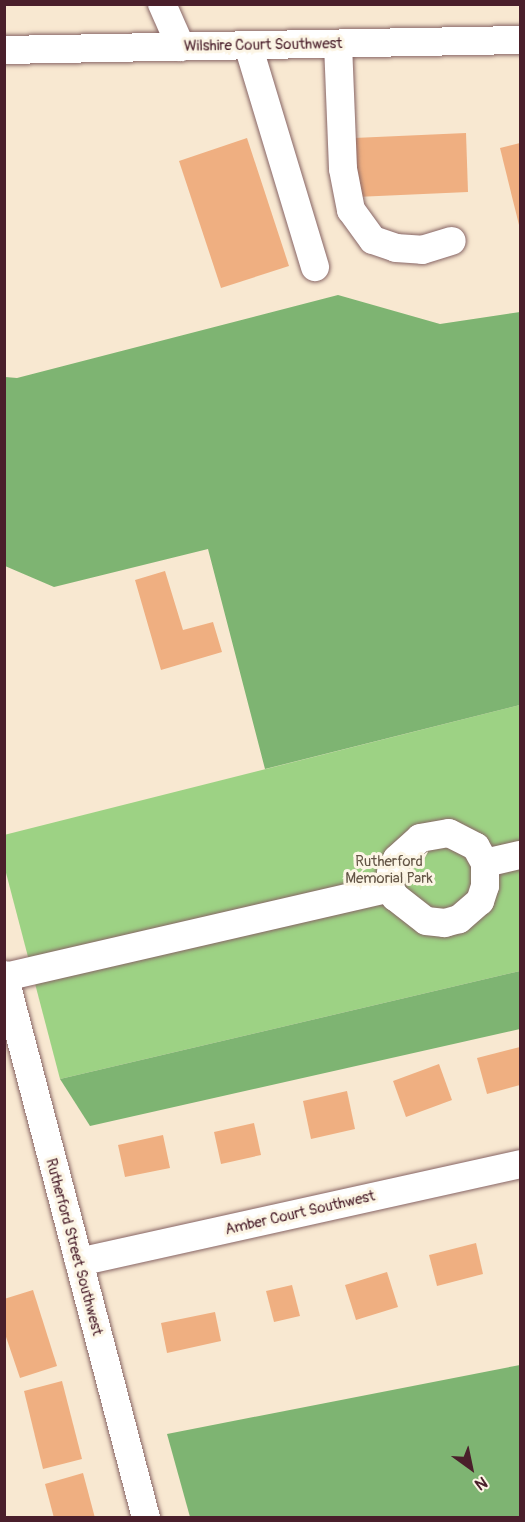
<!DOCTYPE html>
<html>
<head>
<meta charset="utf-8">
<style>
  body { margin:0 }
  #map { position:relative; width:525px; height:1522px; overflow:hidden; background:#f8e8d1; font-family:Pangolin,sans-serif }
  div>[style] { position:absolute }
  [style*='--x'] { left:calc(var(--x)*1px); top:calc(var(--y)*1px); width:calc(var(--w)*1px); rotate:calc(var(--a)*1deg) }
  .green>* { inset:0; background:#9dd284 }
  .forest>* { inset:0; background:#7eb472 }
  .building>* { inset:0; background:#efaf81 }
  .roads { filter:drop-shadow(0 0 2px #876565) drop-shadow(0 0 2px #876565) }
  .minor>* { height:28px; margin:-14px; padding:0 14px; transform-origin:14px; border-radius:14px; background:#fff }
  span { translate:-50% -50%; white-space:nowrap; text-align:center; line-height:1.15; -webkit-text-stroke:6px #fcf5e5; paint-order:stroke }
  .street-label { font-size:15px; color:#4a1f2b }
  .park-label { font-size:15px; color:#635546 }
  .frame { position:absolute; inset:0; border:6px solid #4a1f2b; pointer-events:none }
  .north { position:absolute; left:441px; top:1438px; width:60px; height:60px; -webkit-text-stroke:4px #fcf5e5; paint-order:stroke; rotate:147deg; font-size:16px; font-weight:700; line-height:24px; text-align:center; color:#4a1f2b }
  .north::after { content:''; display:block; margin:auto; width:21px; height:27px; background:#4a1f2b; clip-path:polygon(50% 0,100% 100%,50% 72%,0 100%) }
</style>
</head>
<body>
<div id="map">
  <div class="green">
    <div style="clip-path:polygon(520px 705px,520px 971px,60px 1079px,5px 869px,4px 835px)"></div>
  </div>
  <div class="forest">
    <div style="clip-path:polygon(338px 295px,440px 324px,520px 312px,520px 705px,265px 769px,208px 549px,54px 587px,5px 566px,5px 377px,17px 378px)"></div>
    <div style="clip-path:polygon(520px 971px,520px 1029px,90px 1126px,60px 1079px)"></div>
    <div style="clip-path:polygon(520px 1365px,520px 1517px,190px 1517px,167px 1434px)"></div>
  </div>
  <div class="building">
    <div style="clip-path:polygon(466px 133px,468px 192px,356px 197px,354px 138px)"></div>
    <div style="clip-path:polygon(247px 138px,289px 266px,221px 288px,179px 161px)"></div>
    <div style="clip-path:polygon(520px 143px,520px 229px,500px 148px)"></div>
    <div style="clip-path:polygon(165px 571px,183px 630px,213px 622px,222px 652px,161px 670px,135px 580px)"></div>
    <div style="clip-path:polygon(520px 1047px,520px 1085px,487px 1094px,477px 1058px)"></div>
    <div style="clip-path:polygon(439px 1064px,452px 1100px,406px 1117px,393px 1081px)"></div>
    <div style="clip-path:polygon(347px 1091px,355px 1129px,311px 1139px,303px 1101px)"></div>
    <div style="clip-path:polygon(254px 1123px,261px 1155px,221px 1164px,214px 1132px)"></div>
    <div style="clip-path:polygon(163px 1135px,170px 1168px,125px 1177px,118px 1145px)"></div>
    <div style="clip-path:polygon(476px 1243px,483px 1274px,437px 1286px,429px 1255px)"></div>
    <div style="clip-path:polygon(387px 1272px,398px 1307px,356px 1320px,345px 1285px)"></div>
    <div style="clip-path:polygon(292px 1285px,300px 1316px,274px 1322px,266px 1291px)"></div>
    <div style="clip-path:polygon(33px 1290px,57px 1366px,20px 1378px,4px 1331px,4px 1299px)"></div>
    <div style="clip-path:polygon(215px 1312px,221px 1341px,167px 1353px,161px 1323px)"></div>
    <div style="clip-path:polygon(62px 1381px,82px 1459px,43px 1469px,24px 1391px)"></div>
    <div style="clip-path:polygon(83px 1473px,95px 1518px,54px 1518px,45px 1484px)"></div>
  </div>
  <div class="roads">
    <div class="minor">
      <div style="--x:162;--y:4;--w:47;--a:66.2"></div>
      <div style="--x:338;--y:44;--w:125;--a:87.7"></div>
      <div style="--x:343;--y:169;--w:42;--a:79"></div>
      <div style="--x:351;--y:210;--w:37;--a:54"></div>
      <div style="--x:373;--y:240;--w:24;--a:19"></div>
      <div style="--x:396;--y:248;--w:26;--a:4"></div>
      <div style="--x:422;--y:250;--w:31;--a:-17"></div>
      <div style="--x:248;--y:45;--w:232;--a:73.2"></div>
      <div style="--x:4;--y:50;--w:516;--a:-1.11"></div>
      <div style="--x:449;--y:833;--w:30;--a:27"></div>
      <div style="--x:476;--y:847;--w:18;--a:61"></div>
      <div style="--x:485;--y:863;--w:23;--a:90"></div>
      <div style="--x:485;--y:886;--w:16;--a:108"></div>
      <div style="--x:480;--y:901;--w:28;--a:139"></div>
      <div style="--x:459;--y:919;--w:15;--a:164"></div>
      <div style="--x:445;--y:923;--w:19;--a:-174"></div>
      <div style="--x:426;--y:921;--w:39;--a:-142"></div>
      <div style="--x:395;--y:897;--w:10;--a:-119"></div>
      <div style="--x:390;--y:888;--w:15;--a:-86"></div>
      <div style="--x:391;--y:873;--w:15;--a:-67"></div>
      <div style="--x:397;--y:859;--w:31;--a:-42"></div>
      <div style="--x:420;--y:838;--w:29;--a:-10"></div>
      <div style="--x:485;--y:863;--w:36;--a:-13"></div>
      <div style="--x:4;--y:975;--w:561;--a:75.34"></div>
      <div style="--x:5;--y:977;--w:395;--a:-13"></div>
      <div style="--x:79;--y:1262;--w:452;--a:-12.5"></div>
    </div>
  </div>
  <div class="street-label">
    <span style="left:263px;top:45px;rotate:-1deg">Wilshire Court Southwest</span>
    <span style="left:300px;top:1213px;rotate:-13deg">Amber Court Southwest</span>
    <span style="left:74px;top:1247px;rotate:75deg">Rutherford Street Southwest</span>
  </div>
  <div class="park-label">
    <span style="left:389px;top:870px">Rutherford<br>Memorial Park</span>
  </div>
  <div class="frame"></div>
  <div class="north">N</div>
</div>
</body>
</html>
